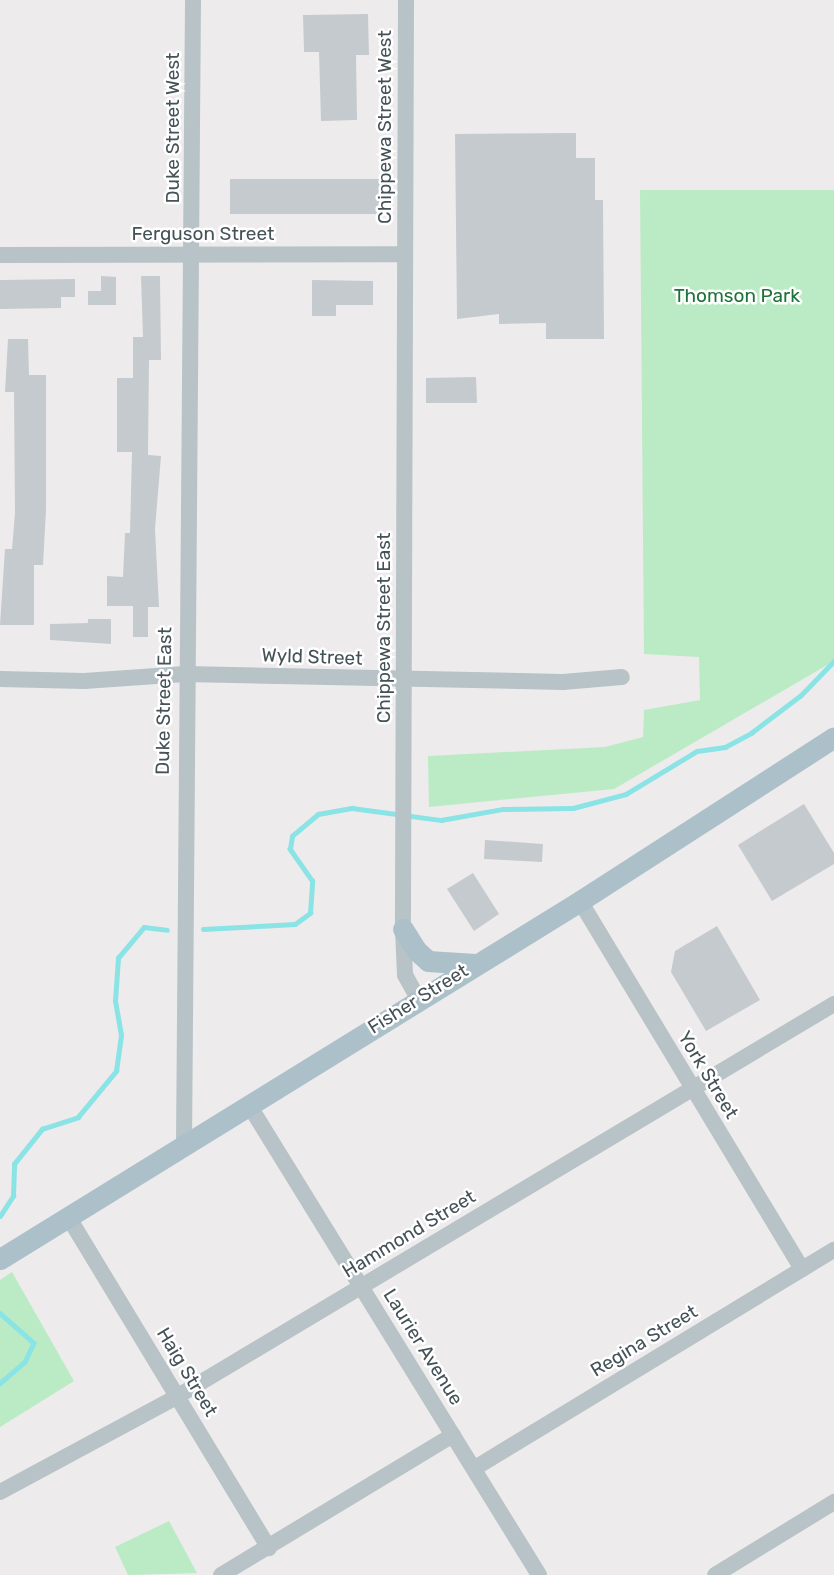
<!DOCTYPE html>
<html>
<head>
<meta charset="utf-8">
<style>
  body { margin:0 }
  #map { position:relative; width:834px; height:1575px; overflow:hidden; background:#eeebec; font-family:Rubik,sans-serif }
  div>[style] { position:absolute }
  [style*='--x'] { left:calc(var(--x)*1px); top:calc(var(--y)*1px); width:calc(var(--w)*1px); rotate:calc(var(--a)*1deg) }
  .green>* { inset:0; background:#bbebc4 }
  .stream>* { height:4.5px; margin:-2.25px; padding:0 2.25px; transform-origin:2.25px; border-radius:2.25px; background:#8ae3e5 }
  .building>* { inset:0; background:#c5cace }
  .minor>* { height:16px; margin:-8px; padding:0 8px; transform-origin:8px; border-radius:8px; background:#b7c3c7 }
  .major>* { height:21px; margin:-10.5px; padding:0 10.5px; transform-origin:10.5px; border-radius:10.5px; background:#acc0c9 }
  span { translate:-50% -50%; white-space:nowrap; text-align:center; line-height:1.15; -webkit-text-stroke:5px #fff; paint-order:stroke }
  .street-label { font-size:19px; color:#455257 }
  .park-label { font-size:19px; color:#1c7337 }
</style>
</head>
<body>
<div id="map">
  <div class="green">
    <div style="clip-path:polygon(640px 190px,834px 190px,834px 661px,614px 789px,429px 807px,428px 756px,605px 747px,643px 737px,644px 710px,700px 700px,699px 657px,644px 654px)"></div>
    <div style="clip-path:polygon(12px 1272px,74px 1381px,0 1427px,0 1280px)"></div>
    <div style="clip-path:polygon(169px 1521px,197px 1573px,128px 1575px,115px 1547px)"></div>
  </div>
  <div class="stream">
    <div style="--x:203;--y:929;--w:92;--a:-3.1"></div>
    <div style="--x:295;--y:924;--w:19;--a:-36"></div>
    <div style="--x:310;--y:913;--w:32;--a:-86"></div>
    <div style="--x:312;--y:881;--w:39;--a:-125"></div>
    <div style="--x:290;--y:849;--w:13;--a:-81"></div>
    <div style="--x:292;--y:836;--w:34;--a:-40"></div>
    <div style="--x:318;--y:814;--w:35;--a:-10"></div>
    <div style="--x:352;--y:808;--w:90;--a:7.7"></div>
    <div style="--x:441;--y:820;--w:63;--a:-10.1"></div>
    <div style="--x:503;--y:809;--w:70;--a:-0.8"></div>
    <div style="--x:573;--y:808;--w:55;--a:-14.8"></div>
    <div style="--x:626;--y:794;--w:83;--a:-31.2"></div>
    <div style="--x:697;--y:751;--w:28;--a:-8"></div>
    <div style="--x:725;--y:747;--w:30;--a:-28"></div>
    <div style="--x:751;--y:733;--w:61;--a:-37.1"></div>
    <div style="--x:800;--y:696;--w:49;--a:-45.8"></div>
    <div style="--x:0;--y:1216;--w:24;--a:-57"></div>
    <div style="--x:13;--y:1196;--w:32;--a:-88"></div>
    <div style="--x:14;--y:1164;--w:45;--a:-51.3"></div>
    <div style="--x:42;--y:1129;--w:38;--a:-18"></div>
    <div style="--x:78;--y:1117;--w:60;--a:-50.4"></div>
    <div style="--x:116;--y:1071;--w:36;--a:-82"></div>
    <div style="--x:121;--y:1035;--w:35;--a:-100"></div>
    <div style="--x:115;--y:1001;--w:43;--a:-86"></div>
    <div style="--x:118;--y:958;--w:40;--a:-50"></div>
    <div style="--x:144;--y:927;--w:23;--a:7"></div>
    <div style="--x:0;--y:1313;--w:45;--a:41.4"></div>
    <div style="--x:34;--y:1343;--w:21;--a:115"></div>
    <div style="--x:25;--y:1362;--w:33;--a:139"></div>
  </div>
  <div class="building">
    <div style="clip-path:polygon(368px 14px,369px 55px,356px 55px,357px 120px,321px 121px,319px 52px,304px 52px,303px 15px)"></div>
    <div style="clip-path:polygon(576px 133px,576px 158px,595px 158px,595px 200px,603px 200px,604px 339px,546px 339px,546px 323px,499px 324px,499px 314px,457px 319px,455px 134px)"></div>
    <div style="clip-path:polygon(230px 179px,381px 179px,381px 214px,230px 214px)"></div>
    <div style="clip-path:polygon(101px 276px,116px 277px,116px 305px,88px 305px,88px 291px,101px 291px)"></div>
    <div style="clip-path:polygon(141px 276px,160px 276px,161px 360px,149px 360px,148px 455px,161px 456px,155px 529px,159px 607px,148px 607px,148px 637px,133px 637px,133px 606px,107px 606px,107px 576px,123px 577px,125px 533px,130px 533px,132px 452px,117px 452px,117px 378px,133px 378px,133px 337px,143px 337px)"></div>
    <div style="clip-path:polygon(75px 279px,75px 297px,61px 297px,61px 308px,0 309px,0 280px)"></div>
    <div style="clip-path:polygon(312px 280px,373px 281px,373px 305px,336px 305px,336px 316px,312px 316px)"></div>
    <div style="clip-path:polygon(8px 339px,28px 339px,29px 375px,46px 375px,46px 510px,43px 565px,34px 565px,34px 625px,0 625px,5px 549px,12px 549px,15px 513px,14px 392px,5px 392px)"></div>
    <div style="clip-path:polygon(476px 377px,477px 403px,426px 403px,426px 378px)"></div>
    <div style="clip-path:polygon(88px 619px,111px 619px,111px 644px,50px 640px,50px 624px,88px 623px)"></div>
    <div style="clip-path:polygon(804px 804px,834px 853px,834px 864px,772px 901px,738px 845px)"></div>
    <div style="clip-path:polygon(485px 840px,543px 844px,542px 862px,484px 859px)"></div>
    <div style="clip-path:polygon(473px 873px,499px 914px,474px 931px,447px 889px)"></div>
    <div style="clip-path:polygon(717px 926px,760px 1000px,706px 1031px,671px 972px,675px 951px)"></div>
  </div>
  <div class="minor">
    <div style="--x:406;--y:0;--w:929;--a:90.19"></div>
    <div style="--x:403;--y:929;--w:46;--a:87.5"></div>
    <div style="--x:405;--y:975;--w:26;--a:61"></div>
    <div style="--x:0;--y:255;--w:405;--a:-0.1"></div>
    <div style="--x:0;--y:679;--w:84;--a:1.4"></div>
    <div style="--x:84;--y:681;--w:101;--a:-4"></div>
    <div style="--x:185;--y:674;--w:378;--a:1.2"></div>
    <div style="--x:563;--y:682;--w:59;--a:-4.8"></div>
    <div style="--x:580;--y:901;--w:430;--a:58.9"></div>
    <div style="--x:249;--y:1105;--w:552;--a:58.32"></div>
    <div style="--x:184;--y:1146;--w:1146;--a:-89.55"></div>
    <div style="--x:69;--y:1218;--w:386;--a:58.8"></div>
    <div style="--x:475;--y:1468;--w:420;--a:-31.3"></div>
    <div style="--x:0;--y:1492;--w:202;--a:-28.3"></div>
    <div style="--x:178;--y:1396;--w:764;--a:-30.86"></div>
    <div style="--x:221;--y:1575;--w:271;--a:-31.1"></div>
    <div style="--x:715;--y:1575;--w:140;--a:-31.5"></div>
  </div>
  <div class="major">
    <div style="--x:403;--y:929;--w:26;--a:58"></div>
    <div style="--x:417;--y:951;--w:15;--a:42"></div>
    <div style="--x:428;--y:961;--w:47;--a:3.7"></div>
    <div style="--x:0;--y:1259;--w:682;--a:-31.68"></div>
    <div style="--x:580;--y:901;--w:302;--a:-32.8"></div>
  </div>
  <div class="street-label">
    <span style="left:385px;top:127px;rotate:-90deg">Chippewa Street West</span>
    <span style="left:173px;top:128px;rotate:-90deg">Duke Street West</span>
    <span style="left:203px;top:234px">Ferguson Street</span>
    <span style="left:384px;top:628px;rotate:-90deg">Chippewa Street East</span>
    <span style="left:312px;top:657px;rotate:2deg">Wyld Street</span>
    <span style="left:164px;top:701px;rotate:-89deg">Duke Street East</span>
    <span style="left:418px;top:999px;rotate:-32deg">Fisher Street</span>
    <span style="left:708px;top:1075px;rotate:59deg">York Street</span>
    <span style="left:409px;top:1234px;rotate:-31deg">Hammond Street</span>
    <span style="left:644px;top:1341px;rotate:-31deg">Regina Street</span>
    <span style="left:423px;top:1347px;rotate:58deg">Laurier Avenue</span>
    <span style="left:187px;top:1372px;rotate:59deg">Haig Street</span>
  </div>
  <div class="park-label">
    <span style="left:737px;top:296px">Thomson Park</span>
  </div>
</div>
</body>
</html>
